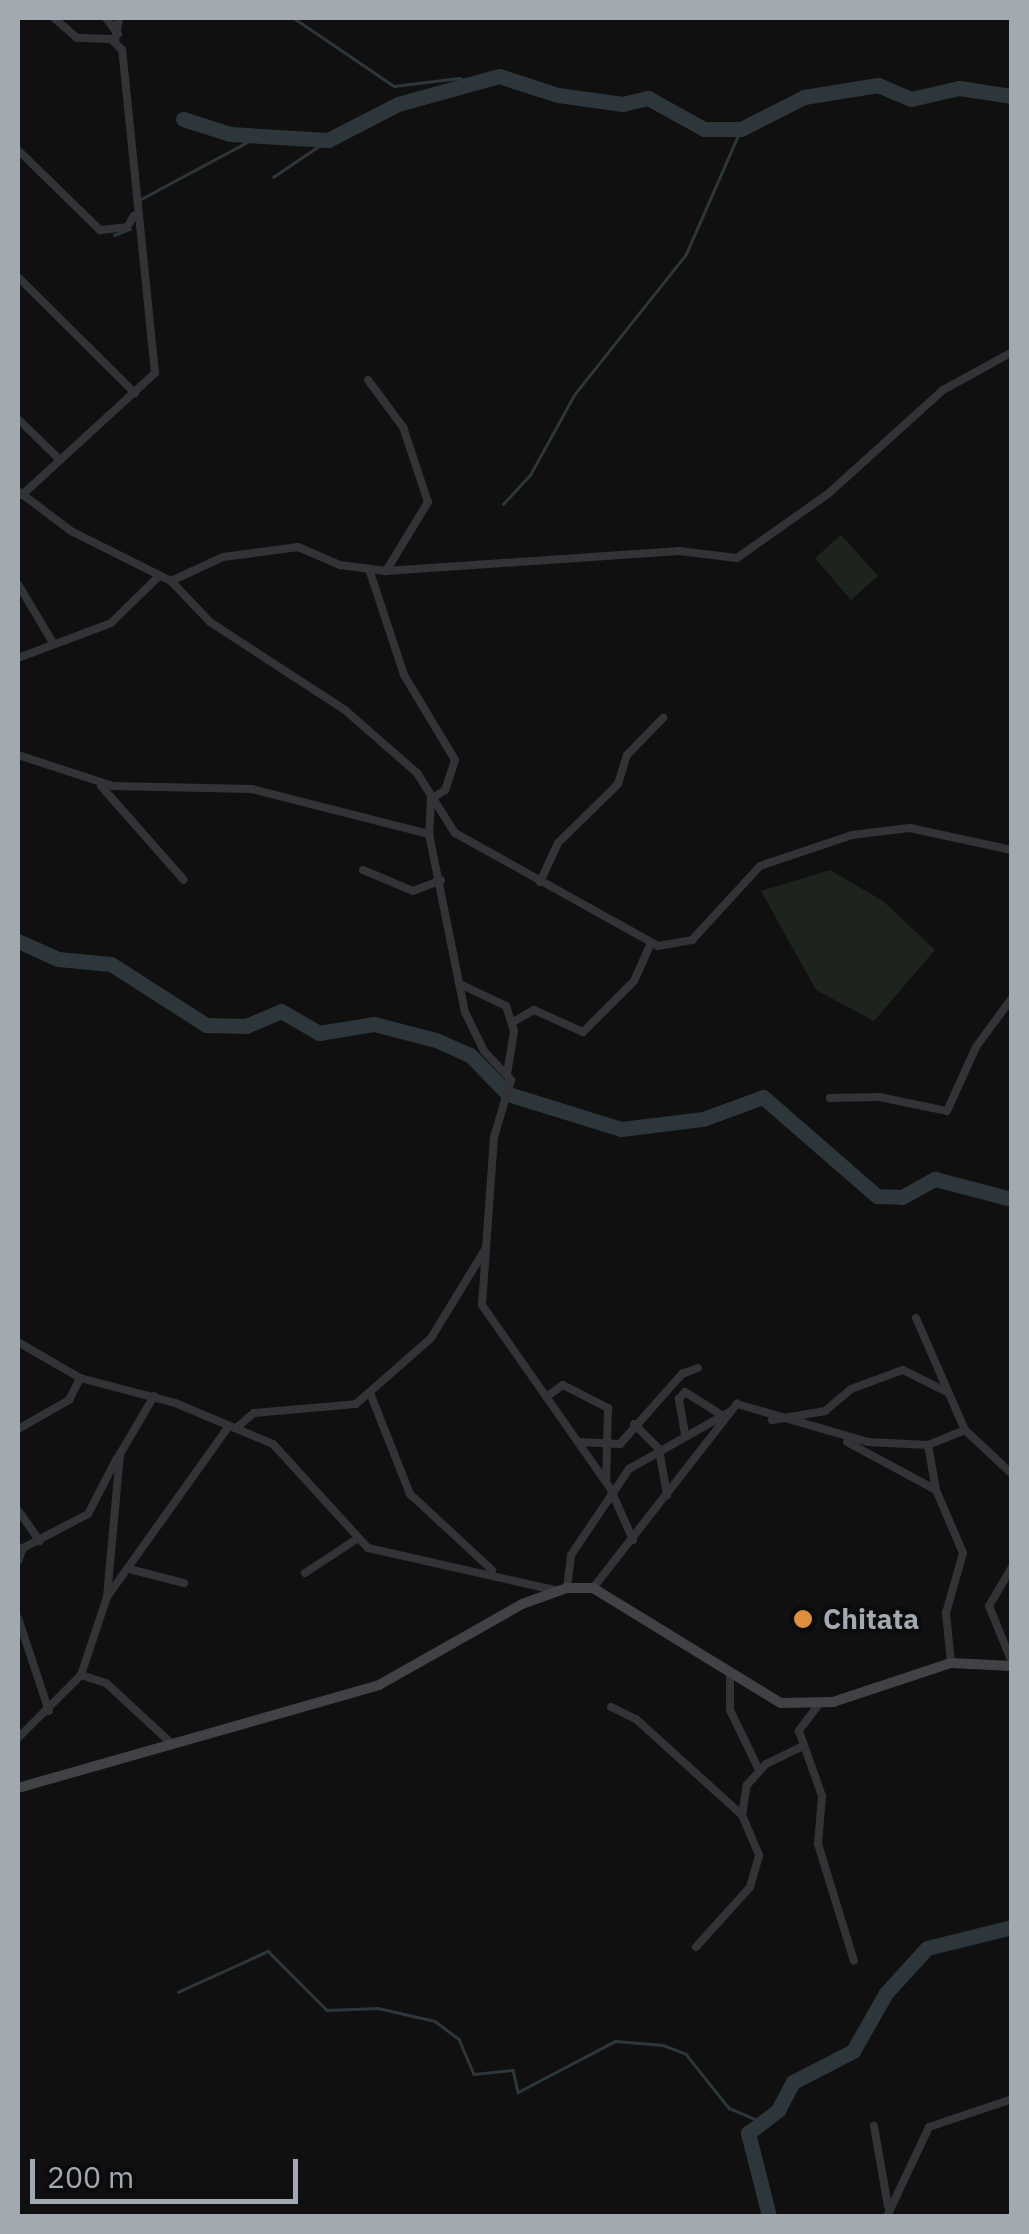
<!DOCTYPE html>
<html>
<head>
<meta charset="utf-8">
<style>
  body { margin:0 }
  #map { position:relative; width:1029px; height:2234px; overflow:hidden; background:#101011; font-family:"IBM Plex Sans",sans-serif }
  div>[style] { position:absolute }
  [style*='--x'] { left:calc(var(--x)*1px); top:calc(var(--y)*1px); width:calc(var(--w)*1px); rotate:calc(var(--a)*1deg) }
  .green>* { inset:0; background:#1d241d }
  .stream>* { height:2.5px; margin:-1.25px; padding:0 1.25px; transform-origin:1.25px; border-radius:1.25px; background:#2d363a }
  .river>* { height:15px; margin:-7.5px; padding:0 7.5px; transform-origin:7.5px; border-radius:7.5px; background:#2d363a }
  .street>* { height:8px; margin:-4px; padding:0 4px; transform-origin:4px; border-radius:4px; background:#323336 }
  .secondary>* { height:10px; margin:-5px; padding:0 5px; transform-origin:5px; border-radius:5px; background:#404246 }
  .dots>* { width:28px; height:28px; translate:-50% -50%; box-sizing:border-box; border:5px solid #0b0b0c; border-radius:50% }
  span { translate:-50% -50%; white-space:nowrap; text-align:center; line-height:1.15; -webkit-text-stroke:8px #0b0b0c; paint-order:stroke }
  .poi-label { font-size:28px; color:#a3a9b1; font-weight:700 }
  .left { translate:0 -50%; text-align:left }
  .frame { position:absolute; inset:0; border:20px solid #a3a9b1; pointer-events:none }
  .scale { position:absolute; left:30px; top:2159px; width:268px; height:45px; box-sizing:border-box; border:5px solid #a3a9b1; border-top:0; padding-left:12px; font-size:30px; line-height:35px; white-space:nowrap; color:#a3a9b1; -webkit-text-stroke:8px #0b0b0c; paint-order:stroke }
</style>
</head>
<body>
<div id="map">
  <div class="green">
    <div style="clip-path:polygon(841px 535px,878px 576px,851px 600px,815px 558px)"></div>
    <div style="clip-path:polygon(830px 870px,883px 901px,935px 950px,874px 1021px,816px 990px,761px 891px)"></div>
  </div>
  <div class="stream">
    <div style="--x:294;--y:18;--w:121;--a:34.2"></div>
    <div style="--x:394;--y:86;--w:65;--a:-7"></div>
    <div style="--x:459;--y:78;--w:16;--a:22"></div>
    <div style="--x:273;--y:177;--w:66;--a:-33.9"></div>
    <div style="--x:141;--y:199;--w:142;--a:-28.2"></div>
    <div style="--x:114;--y:235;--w:17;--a:-21"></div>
    <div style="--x:503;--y:504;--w:40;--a:-47"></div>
    <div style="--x:530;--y:475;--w:91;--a:-61.2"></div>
    <div style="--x:574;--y:395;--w:180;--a:-51.5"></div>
    <div style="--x:686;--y:254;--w:137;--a:-66.3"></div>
    <div style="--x:178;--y:1992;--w:99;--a:-24.5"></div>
    <div style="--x:268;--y:1951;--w:83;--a:45"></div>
    <div style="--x:327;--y:2010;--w:51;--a:-2.2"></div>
    <div style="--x:378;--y:2008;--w:58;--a:12.8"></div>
    <div style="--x:435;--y:2021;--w:30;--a:37"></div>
    <div style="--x:459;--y:2039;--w:38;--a:67"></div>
    <div style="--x:474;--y:2074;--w:39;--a:-6"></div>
    <div style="--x:513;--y:2070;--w:23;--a:77"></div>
    <div style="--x:518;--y:2092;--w:110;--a:-27.7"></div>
    <div style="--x:615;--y:2041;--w:48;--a:4.8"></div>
    <div style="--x:663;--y:2045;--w:25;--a:21"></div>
    <div style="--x:686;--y:2054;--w:69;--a:51.5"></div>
    <div style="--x:729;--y:2108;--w:34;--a:23"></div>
  </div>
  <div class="river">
    <div style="--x:183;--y:119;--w:49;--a:17.7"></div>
    <div style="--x:230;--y:134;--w:98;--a:3.5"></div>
    <div style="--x:328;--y:140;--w:79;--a:-27.2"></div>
    <div style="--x:398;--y:104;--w:105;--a:-15.5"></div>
    <div style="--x:499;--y:76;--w:62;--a:17.9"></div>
    <div style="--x:558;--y:95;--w:65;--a:8"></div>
    <div style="--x:622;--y:104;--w:27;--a:-13"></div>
    <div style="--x:648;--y:98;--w:64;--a:29"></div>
    <div style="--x:704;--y:129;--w:37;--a:0"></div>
    <div style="--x:741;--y:129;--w:71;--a:-26.9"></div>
    <div style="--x:804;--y:97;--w:75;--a:-9.2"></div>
    <div style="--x:878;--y:85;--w:36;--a:23"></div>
    <div style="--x:911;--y:99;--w:49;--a:-12.9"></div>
    <div style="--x:959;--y:88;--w:54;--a:8.6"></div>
    <div style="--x:18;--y:941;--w:44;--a:24.2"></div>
    <div style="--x:58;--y:959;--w:53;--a:5.4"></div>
    <div style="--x:111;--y:964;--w:113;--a:32.7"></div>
    <div style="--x:206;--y:1025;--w:40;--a:1.4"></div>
    <div style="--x:246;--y:1026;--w:38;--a:-23"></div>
    <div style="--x:281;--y:1011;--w:44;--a:30.1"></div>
    <div style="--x:319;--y:1033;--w:56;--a:-9.3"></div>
    <div style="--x:374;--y:1024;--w:64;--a:14.5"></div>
    <div style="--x:436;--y:1040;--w:37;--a:24"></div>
    <div style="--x:470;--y:1055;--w:54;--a:45.7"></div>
    <div style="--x:508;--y:1094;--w:118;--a:17.2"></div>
    <div style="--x:621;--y:1129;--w:83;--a:-7"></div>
    <div style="--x:703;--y:1119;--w:64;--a:-20.1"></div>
    <div style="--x:763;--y:1097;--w:151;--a:41"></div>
    <div style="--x:877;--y:1196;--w:25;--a:2"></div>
    <div style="--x:902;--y:1197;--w:38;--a:-29"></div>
    <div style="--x:935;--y:1179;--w:80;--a:14.6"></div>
    <div style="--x:769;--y:2216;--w:86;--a:-104.2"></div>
    <div style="--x:748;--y:2133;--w:38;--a:-37"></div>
    <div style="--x:778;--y:2110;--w:32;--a:-62"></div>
    <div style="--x:793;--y:2082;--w:68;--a:-27.3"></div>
    <div style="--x:853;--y:2051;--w:67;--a:-60.4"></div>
    <div style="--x:886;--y:1993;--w:61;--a:-47.7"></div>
    <div style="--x:927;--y:1948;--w:88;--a:-13.9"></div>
  </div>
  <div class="street">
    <div style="--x:106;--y:18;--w:20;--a:53"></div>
    <div style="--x:115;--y:41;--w:23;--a:-80"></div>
    <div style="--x:18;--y:150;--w:115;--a:44.3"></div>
    <div style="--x:100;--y:230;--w:27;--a:-6"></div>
    <div style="--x:127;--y:227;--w:13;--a:-58"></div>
    <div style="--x:18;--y:277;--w:165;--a:44.8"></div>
    <div style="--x:368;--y:380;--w:59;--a:53.3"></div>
    <div style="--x:403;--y:427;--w:79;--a:71.6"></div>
    <div style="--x:428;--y:502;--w:81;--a:121.3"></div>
    <div style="--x:18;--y:419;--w:59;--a:44.3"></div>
    <div style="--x:18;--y:491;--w:66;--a:37"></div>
    <div style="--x:71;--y:531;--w:112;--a:26.6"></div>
    <div style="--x:171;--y:581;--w:57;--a:46.4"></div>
    <div style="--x:210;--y:622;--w:161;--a:33.1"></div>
    <div style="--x:345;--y:710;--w:96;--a:41.2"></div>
    <div style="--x:417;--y:773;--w:71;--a:57.7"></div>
    <div style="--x:455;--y:833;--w:232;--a:29.1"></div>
    <div style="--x:658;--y:946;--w:35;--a:-10"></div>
    <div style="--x:692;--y:940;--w:100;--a:-47.4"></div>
    <div style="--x:760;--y:866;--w:97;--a:-18.6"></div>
    <div style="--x:852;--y:835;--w:58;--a:-6.9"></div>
    <div style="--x:910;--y:828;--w:104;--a:12.2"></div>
    <div style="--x:22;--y:495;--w:180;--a:-42.5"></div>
    <div style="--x:155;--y:373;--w:325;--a:-95.8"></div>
    <div style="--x:122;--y:50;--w:16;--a:-135"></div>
    <div style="--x:111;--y:39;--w:34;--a:-178"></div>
    <div style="--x:77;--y:38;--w:30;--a:-139"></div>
    <div style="--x:369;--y:569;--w:112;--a:71.7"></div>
    <div style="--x:404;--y:675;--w:99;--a:59"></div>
    <div style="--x:455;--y:760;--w:32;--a:108"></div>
    <div style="--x:445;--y:790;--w:17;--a:147"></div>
    <div style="--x:431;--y:799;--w:35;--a:93"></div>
    <div style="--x:429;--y:834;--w:182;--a:78.6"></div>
    <div style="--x:465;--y:1012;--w:43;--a:64"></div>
    <div style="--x:484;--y:1051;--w:40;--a:47"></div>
    <div style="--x:511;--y:1080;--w:59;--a:106.6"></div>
    <div style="--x:494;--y:1137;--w:168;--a:94.1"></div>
    <div style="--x:482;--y:1305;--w:223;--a:55"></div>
    <div style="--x:610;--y:1488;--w:57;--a:66.1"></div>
    <div style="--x:171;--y:581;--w:57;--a:-24.8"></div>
    <div style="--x:223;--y:557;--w:76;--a:-7.6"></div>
    <div style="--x:298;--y:547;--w:46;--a:23.2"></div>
    <div style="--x:340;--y:565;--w:46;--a:7.4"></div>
    <div style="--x:386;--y:571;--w:294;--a:-3.9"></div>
    <div style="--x:679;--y:551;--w:58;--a:6.9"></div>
    <div style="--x:737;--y:558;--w:113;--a:-35.2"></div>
    <div style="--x:829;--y:493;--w:154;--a:-42.1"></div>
    <div style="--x:943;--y:390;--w:79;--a:-28.8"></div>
    <div style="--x:18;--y:584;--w:69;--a:59.3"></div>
    <div style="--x:18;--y:658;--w:99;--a:-20.6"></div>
    <div style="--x:111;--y:623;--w:67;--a:-44.4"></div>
    <div style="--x:18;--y:755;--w:100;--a:18.1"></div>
    <div style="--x:113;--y:786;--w:139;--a:1.2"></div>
    <div style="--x:252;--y:789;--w:183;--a:14.3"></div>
    <div style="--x:101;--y:786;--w:125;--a:48.6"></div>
    <div style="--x:363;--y:870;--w:54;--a:22.8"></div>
    <div style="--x:413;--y:891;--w:30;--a:-21"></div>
    <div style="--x:540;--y:882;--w:43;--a:-65.2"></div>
    <div style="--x:558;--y:843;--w:84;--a:-44.5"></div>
    <div style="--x:618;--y:784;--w:30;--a:-73"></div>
    <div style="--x:627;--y:755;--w:52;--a:-45.8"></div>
    <div style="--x:462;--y:985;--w:49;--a:25.5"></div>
    <div style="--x:506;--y:1006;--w:26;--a:72"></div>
    <div style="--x:514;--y:1031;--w:44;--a:99.2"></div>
    <div style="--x:513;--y:1022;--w:24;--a:-30"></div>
    <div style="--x:534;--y:1010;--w:54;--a:24.2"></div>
    <div style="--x:583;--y:1032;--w:72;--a:-45"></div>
    <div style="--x:634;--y:981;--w:42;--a:-65.9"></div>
    <div style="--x:830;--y:1098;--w:49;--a:-1.2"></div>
    <div style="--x:879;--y:1097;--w:69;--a:11.6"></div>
    <div style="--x:947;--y:1111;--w:70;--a:-65.6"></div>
    <div style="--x:976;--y:1047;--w:61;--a:-53.7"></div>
    <div style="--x:916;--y:1318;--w:122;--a:66.4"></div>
    <div style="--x:18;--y:1342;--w:72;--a:30.1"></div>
    <div style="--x:80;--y:1378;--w:98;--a:14.7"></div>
    <div style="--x:175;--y:1403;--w:106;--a:22.7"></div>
    <div style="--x:273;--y:1444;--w:141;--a:47.6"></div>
    <div style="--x:368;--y:1548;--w:191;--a:12.7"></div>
    <div style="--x:370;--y:1393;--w:109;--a:68.4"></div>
    <div style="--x:410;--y:1494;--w:112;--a:42.8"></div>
    <div style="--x:549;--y:1395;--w:17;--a:-36"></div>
    <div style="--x:563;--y:1385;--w:51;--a:27.1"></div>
    <div style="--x:608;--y:1408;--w:74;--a:91.5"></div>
    <div style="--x:772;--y:1420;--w:54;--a:-9.6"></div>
    <div style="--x:825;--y:1411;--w:34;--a:-40"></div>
    <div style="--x:851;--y:1389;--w:55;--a:-20.1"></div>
    <div style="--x:903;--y:1370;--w:49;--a:26.6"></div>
    <div style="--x:634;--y:1424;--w:35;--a:45"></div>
    <div style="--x:659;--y:1449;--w:47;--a:80.1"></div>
    <div style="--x:236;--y:1428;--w:23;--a:-40"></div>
    <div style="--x:254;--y:1413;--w:102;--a:-5"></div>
    <div style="--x:356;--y:1404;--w:100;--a:-41.3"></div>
    <div style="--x:431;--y:1338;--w:105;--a:-58.6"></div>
    <div style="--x:18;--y:1429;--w:59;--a:-29.6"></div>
    <div style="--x:69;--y:1400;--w:25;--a:-63"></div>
    <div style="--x:685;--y:1434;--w:36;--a:-100"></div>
    <div style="--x:679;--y:1399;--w:9;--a:-49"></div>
    <div style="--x:685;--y:1392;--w:41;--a:32.2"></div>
    <div style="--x:579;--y:1442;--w:41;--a:2.8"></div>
    <div style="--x:620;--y:1444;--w:94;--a:-48.5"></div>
    <div style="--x:682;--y:1374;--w:17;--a:-21"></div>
    <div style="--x:847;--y:1442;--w:101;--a:28.3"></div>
    <div style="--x:928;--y:1445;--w:46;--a:79.9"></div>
    <div style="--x:936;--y:1490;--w:69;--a:66.8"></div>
    <div style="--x:963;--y:1553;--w:62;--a:105.8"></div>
    <div style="--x:946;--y:1613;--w:50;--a:84.3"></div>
    <div style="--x:18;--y:1510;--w:38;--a:55"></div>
    <div style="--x:18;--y:1561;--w:14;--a:-69"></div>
    <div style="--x:23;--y:1548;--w:73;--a:-27.6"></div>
    <div style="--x:88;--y:1514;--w:63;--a:-62.6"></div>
    <div style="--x:1012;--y:1567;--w:45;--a:120.5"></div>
    <div style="--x:989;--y:1606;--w:61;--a:67.7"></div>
    <div style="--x:133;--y:1570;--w:53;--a:14.3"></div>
    <div style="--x:305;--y:1573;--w:60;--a:-33.4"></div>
    <div style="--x:567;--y:1588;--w:33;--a:-83"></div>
    <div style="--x:571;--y:1555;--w:104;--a:-56"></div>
    <div style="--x:629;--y:1469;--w:117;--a:-29.6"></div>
    <div style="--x:593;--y:1588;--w:234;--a:-52"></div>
    <div style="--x:737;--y:1404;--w:136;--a:16.2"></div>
    <div style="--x:868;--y:1442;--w:60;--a:2.9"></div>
    <div style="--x:928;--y:1445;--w:40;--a:-22"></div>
    <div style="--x:965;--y:1430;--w:64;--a:43.1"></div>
    <div style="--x:107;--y:1597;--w:144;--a:-84.8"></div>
    <div style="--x:120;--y:1454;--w:67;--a:-59.6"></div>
    <div style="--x:18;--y:1618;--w:98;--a:71.6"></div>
    <div style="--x:81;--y:1675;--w:26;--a:18"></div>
    <div style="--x:106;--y:1683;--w:90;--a:42.7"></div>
    <div style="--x:730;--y:1675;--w:35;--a:90"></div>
    <div style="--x:730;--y:1710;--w:67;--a:64.2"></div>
    <div style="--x:819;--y:1704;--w:34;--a:127"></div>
    <div style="--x:799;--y:1731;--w:69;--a:70.5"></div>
    <div style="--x:822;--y:1796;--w:48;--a:94.8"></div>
    <div style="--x:818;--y:1844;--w:122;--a:72.9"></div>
    <div style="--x:611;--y:1707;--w:28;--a:26"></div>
    <div style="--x:636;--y:1719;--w:143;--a:42.2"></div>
    <div style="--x:18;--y:1738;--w:89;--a:-45"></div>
    <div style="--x:81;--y:1675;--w:82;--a:-71.6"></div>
    <div style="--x:107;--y:1597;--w:210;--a:-54.5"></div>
    <div style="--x:696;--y:1947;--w:81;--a:-48"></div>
    <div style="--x:750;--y:1887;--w:33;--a:-74"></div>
    <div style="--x:759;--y:1855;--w:43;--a:-113"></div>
    <div style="--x:742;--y:1815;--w:30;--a:-81"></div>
    <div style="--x:747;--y:1785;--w:28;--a:-48"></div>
    <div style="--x:766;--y:1764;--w:41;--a:-25.9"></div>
    <div style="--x:874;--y:2126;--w:81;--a:80.1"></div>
    <div style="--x:887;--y:2216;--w:98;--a:-64.7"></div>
    <div style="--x:929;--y:2127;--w:88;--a:-18.6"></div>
  </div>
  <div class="secondary">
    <div style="--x:18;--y:1788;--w:375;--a:-15.9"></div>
    <div style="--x:379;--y:1685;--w:164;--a:-29.5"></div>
    <div style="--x:522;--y:1604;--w:48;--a:-19.6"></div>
    <div style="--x:567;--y:1588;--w:26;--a:0"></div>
    <div style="--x:593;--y:1588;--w:220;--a:31.5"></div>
    <div style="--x:781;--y:1703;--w:52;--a:-1.1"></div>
    <div style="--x:833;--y:1702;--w:124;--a:-18.3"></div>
    <div style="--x:951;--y:1663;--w:61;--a:2.8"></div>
  </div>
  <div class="dots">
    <div style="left:803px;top:1619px;background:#dd8f3d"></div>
  </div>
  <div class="poi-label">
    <span class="left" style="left:823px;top:1619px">Chitata</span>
  </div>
  <div class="frame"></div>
  <div class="scale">200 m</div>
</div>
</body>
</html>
